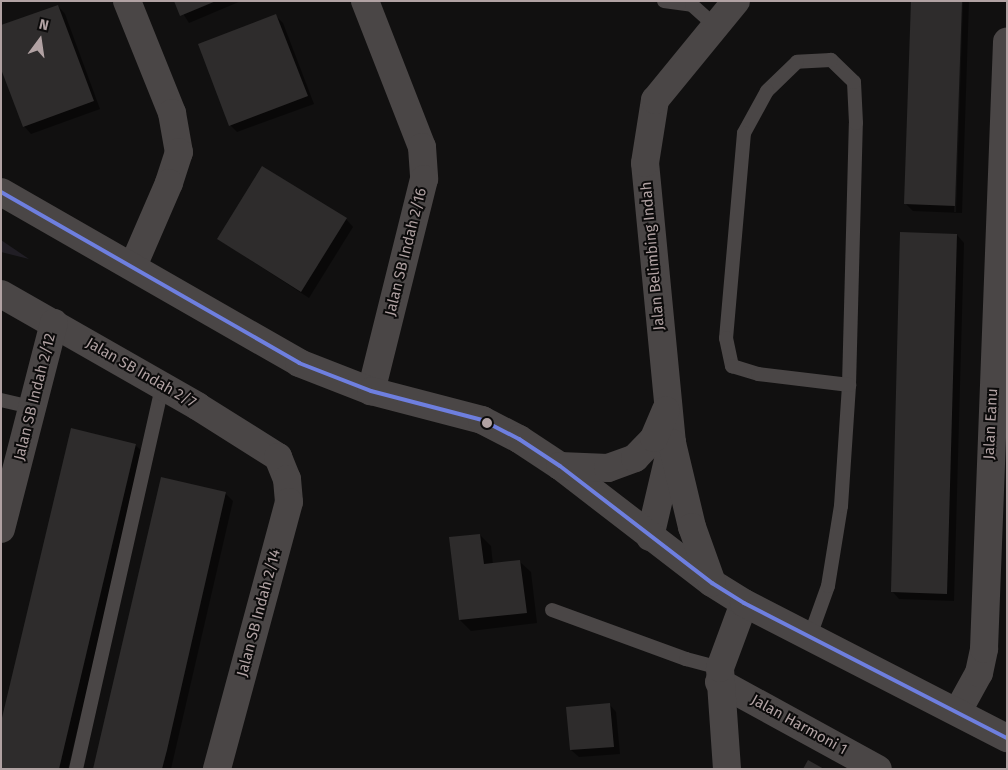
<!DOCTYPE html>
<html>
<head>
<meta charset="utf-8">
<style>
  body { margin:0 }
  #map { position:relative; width:1008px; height:770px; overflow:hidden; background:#111010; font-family:"Fira Sans",sans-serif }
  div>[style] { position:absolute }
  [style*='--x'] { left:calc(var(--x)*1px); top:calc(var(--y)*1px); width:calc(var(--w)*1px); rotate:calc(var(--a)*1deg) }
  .green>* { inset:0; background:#211e25 }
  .shadow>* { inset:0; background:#0007 }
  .building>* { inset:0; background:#2e2c2c }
  .service>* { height:14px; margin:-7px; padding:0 7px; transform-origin:7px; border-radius:7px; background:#4a4646 }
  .minor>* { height:28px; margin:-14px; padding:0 14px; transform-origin:14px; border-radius:14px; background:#4a4646 }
  .tertiary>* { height:28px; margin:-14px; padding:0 14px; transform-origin:14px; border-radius:14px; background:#4a4646 }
  .bus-1>* { height:4px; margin:-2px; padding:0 2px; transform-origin:2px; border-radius:2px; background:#6e7fdf }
  .dots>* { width:14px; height:14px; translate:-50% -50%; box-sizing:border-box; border:2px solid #0c0b0b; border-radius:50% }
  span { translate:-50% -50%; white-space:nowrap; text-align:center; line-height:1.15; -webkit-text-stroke:4px #0c0b0b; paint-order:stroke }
  .street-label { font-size:15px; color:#b1a2a3 }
  .frame { position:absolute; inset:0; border:2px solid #b1a2a3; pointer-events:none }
  .north { position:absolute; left:15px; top:15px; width:50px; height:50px; -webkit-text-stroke:4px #0c0b0b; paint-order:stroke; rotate:14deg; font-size:14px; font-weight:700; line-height:20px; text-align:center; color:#b1a2a3 }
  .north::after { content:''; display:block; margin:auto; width:18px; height:22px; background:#b1a2a3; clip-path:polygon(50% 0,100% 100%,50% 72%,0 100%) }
</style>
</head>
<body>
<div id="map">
  <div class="green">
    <div style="clip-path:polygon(1px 240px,29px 259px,1px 252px)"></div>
  </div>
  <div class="shadow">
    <div style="clip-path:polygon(175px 1px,241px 1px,189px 23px)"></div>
    <div style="clip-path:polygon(960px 1px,954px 212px,956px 212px,963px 1px,969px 1px,962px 213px,913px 211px,906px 204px)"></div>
    <div style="clip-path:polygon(58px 6px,65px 14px,100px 109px,31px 134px,24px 126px)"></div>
    <div style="clip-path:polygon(276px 16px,283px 23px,314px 104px,237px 132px,230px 125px)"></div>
    <div style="clip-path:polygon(346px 219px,353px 227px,309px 298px,218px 239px)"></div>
    <div style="clip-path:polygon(957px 235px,964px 243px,954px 601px,899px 599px,892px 591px)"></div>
    <div style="clip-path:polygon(135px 445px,143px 452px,68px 769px,1px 769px)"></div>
    <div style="clip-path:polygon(162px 478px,226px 494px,233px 501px,171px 769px,95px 769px)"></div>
    <div style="clip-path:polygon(480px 535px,491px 546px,493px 565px,520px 562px,531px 572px,537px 623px,471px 631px,460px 620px)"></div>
    <div style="clip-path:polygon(609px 704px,616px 712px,620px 754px,579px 757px,571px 750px)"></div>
  </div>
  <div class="building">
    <div style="clip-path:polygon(174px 1px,216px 1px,180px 16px)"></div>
    <div style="clip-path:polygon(911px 1px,962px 1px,955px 206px,904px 204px)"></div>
    <div style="clip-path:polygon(58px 5px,94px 101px,23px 127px,1px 69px,1px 25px)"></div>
    <div style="clip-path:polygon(276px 14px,308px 96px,229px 126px,198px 44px)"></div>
    <div style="clip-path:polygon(262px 166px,347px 218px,301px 292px,217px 239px)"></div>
    <div style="clip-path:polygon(900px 232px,957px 234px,947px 594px,891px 592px)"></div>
    <div style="clip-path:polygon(71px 428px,136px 444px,59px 769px,1px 769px,1px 722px)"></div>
    <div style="clip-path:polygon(161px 477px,226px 492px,167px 750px,162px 769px,93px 769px)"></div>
    <div style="clip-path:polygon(480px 534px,484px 564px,520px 560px,527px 613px,459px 620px,449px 537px)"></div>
    <div style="clip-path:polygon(610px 703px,614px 747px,570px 750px,566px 707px)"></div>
    <div style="clip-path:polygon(808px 760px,824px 769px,803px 769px)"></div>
  </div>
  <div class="service">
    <div style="--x:664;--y:1;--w:28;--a:8"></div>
    <div style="--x:692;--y:5;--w:30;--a:42"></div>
    <div style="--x:1;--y:400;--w:32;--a:13"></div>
    <div style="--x:552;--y:610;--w:143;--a:20.1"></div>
    <div style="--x:686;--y:659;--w:35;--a:15"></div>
    <div style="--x:810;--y:636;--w:53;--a:-70.2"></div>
    <div style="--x:828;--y:586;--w:81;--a:-80.8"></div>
    <div style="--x:841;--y:506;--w:121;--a:-86.2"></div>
    <div style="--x:849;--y:385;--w:262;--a:-88.5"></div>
    <div style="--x:856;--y:123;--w:41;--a:-92.8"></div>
    <div style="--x:854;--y:82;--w:32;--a:-136"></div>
    <div style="--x:831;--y:60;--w:34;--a:177"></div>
    <div style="--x:797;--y:62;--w:42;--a:136"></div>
    <div style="--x:767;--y:91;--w:48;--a:118.7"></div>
    <div style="--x:744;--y:133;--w:206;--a:95"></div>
    <div style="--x:726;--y:338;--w:29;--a:78"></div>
    <div style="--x:732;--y:366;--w:27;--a:17"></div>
    <div style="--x:758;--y:374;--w:92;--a:6.9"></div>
    <div style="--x:76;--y:769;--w:393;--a:-77.3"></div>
  </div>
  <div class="minor">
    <div style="--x:127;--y:1;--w:121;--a:68.1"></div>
    <div style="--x:172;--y:113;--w:40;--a:80"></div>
    <div style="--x:179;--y:152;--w:33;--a:108"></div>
    <div style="--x:169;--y:183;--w:90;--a:113.4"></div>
    <div style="--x:365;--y:1;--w:157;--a:68.7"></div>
    <div style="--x:422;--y:147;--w:32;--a:86"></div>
    <div style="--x:424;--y:179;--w:219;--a:104"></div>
    <div style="--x:1;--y:294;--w:226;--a:29.7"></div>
    <div style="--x:197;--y:406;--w:96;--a:32.2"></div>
    <div style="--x:278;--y:457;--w:24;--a:68"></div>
    <div style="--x:287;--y:479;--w:23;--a:85"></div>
    <div style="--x:289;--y:502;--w:277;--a:105.1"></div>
    <div style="--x:1;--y:529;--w:213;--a:-75.6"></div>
    <div style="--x:650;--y:537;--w:97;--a:-76.8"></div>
    <div style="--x:672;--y:443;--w:281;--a:-95.5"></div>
    <div style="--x:645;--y:163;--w:64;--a:-81"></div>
    <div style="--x:655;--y:100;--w:128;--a:-50.7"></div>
    <div style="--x:719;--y:682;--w:181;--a:28.7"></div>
    <div style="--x:958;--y:711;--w:43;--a:-61.1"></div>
    <div style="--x:979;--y:673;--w:25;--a:-78"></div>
    <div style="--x:984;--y:649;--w:608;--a:-87.83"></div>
    <div style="--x:727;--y:769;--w:101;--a:-94"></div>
    <div style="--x:720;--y:668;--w:69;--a:-69.7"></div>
  </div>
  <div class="tertiary">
    <div style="--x:1;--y:192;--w:344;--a:29.8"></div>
    <div style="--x:299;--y:363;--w:77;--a:21.3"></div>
    <div style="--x:371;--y:391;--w:115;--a:14.6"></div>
    <div style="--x:482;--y:420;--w:42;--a:27.2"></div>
    <div style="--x:519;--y:439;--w:49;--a:33.4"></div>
    <div style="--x:560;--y:466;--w:192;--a:37.6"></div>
    <div style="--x:712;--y:583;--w:38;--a:32"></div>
    <div style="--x:744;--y:603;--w:296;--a:27.2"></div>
    <div style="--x:672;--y:443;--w:86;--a:76.6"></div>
    <div style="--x:692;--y:527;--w:59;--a:70.3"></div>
    <div style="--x:560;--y:466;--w:48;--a:2.4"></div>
    <div style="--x:608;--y:468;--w:29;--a:-20"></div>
    <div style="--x:635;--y:458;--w:28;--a:-46"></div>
    <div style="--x:654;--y:438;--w:30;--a:-67"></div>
  </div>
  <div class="bus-1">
    <div style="--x:1;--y:192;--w:344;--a:29.8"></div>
    <div style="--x:299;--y:363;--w:77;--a:21.3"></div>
    <div style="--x:371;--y:391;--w:115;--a:14.6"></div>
    <div style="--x:482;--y:420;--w:42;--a:27.2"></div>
    <div style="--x:519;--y:439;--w:49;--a:33.4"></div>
    <div style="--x:560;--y:466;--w:192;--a:37.6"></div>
    <div style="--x:712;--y:583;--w:38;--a:32"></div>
    <div style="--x:744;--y:603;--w:296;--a:27.2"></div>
  </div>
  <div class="dots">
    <div style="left:487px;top:423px;background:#b1a2a3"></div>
  </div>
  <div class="street-label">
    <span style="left:406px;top:252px;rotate:-76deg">Jalan SB Indah 2/16</span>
    <span style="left:653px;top:256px;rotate:-95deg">Jalan Belimbing Indah</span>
    <span style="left:141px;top:373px;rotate:30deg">Jalan SB Indah 2/7</span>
    <span style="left:35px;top:397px;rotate:-76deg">Jalan SB Indah 2/12</span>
    <span style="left:991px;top:424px;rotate:-87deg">Jalan Eanu</span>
    <span style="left:259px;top:613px;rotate:-75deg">Jalan SB Indah 2/14</span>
    <span style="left:799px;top:725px;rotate:29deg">Jalan Harmoni 1</span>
  </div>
  <div class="frame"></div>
  <div class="north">N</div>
</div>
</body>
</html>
